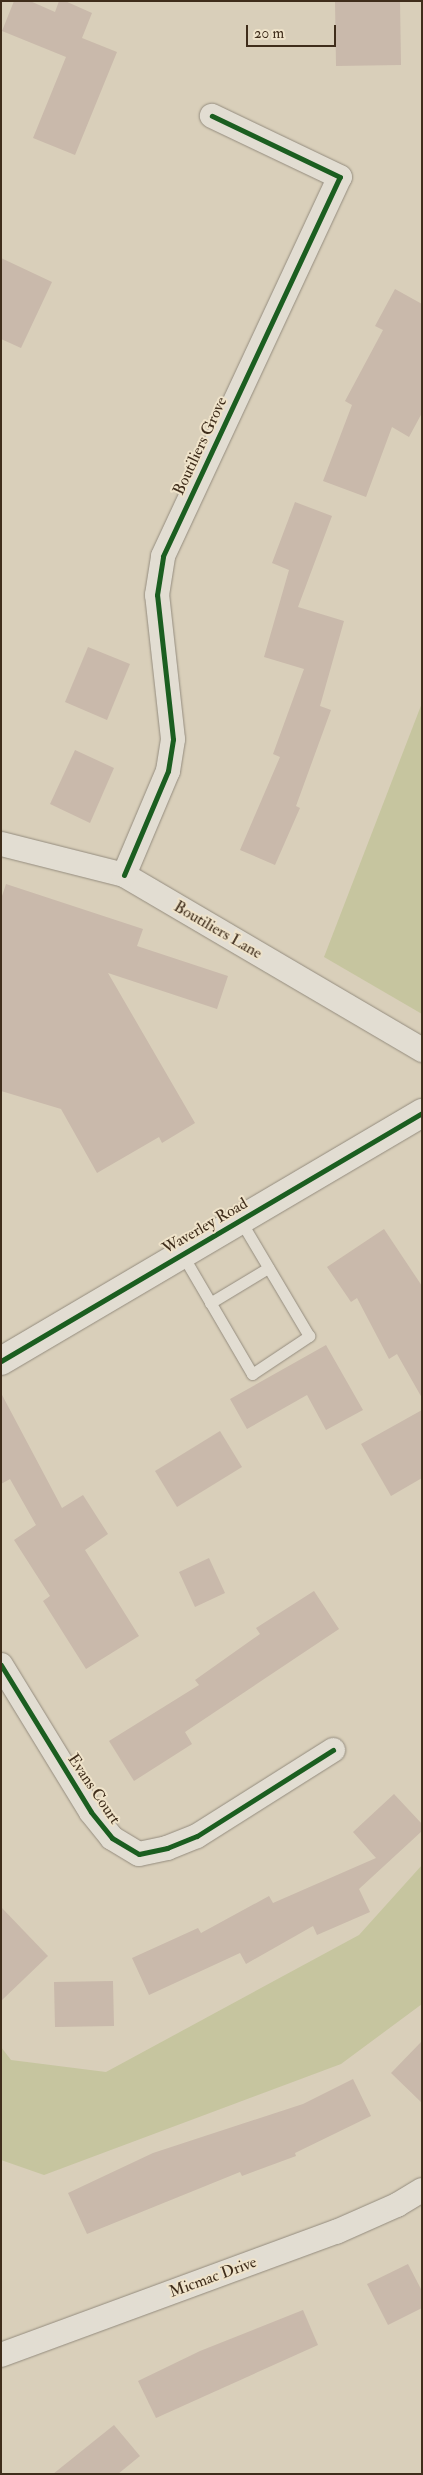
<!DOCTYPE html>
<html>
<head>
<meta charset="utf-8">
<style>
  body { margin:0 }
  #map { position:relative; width:423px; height:2475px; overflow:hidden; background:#d9cfba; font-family:"IM FELL Double Pica",serif }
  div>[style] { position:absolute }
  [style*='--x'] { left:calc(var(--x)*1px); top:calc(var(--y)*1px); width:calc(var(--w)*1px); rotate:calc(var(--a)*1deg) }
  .green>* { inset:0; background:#c6c59f }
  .building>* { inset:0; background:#c9b9ab }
  .roads { filter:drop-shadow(0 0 1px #948c7e) drop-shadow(0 0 1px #948c7e) }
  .lane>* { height:11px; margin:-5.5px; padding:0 5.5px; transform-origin:5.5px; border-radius:5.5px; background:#e2ddd2 }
  .street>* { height:24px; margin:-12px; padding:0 12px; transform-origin:12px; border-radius:12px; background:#e2ddd2 }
  .secondary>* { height:28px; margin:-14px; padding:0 14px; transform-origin:14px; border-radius:14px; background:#e2ddd2 }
  .cycleway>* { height:5px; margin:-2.5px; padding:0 2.5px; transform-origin:2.5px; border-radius:2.5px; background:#1b5e20 }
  span { translate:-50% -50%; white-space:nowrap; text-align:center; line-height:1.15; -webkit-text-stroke:4px #efe3ca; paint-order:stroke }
  .street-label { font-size:16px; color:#3f2d1b }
  .frame { position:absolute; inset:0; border:2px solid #3f2d1b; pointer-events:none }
  .scale { position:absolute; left:246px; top:25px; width:90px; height:22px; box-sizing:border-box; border:2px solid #3f2d1b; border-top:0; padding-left:6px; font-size:15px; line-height:18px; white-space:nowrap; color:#3f2d1b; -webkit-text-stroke:4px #efe3ca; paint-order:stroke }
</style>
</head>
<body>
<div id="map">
  <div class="green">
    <div style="clip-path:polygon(422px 703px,422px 1014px,324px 957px)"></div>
    <div style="clip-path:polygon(422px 1865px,422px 2004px,341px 2064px,44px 2175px,1px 2160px,1px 2047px,11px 2060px,106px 2072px,359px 1935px)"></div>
  </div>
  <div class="building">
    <div style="clip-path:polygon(14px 1px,30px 1px,55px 12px,59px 1px,65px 1px,92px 13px,82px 38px,117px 52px,75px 155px,33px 138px,66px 57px,2px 31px)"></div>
    <div style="clip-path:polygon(335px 1px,400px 1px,401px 65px,336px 66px)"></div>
    <div style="clip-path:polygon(1px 258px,52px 282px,21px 348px,1px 339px)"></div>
    <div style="clip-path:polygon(395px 289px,422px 304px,422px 413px,409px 437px,392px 427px,366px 497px,323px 481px,352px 405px,345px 401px,383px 330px,375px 326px)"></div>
    <div style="clip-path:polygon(295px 502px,332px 516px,298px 607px,344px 621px,320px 706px,331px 710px,296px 806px,300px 808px,275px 865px,240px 850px,280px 757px,273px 754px,304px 669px,264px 657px,289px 570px,272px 563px)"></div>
    <div style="clip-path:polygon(88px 647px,130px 664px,107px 720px,65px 702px)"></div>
    <div style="clip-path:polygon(75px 750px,114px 768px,90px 823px,50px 804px)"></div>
    <div style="clip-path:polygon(6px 884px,143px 929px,137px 946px,228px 976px,217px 1009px,108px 973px,195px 1123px,162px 1143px,159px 1137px,97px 1173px,61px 1109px,1px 1091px,1px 899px)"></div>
    <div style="clip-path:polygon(384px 1229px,422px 1286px,422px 1398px,397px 1354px,389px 1359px,357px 1298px,351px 1302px,327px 1267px)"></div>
    <div style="clip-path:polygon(326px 1345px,363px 1410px,326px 1430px,307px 1395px,247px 1429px,230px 1399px)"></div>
    <div style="clip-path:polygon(1px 1393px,62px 1508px,83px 1495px,108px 1534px,85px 1550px,139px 1636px,86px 1669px,43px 1601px,50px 1596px,14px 1540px,36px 1525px,10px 1479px,1px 1484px)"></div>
    <div style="clip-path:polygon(422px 1410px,422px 1478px,391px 1496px,361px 1444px)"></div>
    <div style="clip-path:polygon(220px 1431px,242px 1467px,177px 1507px,155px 1471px)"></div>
    <div style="clip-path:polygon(209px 1558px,225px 1593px,195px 1607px,179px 1572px)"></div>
    <div style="clip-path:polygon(314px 1591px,339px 1629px,185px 1732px,192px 1744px,134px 1781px,109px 1741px,199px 1685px,195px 1680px,260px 1634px,256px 1628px)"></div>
    <div style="clip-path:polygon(394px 1794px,422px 1824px,422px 1831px,359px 1889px,370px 1912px,317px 1935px,313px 1926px,246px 1964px,240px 1953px,149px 1995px,132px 1958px,198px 1928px,201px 1933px,269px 1896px,273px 1903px,376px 1858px,353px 1832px)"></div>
    <div style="clip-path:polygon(1px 1907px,48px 1956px,1px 2001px)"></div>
    <div style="clip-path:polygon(113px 1981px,114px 2026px,55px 2027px,54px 1982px)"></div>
    <div style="clip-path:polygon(422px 2041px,422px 2103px,391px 2073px)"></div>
    <div style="clip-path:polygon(353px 2079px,371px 2116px,295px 2153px,296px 2156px,242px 2176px,240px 2172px,87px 2234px,68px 2193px,153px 2153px,303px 2104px)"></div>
    <div style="clip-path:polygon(408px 2264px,422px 2291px,422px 2308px,388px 2325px,367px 2284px)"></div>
    <div style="clip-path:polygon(303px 2310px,318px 2345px,156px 2418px,138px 2381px,200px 2351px)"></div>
    <div style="clip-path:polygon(114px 2425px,140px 2456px,118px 2474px,53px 2474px)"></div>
  </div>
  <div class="roads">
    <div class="lane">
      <div style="--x:182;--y:1254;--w:139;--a:59.7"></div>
      <div style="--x:252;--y:1374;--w:69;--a:-33.7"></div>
      <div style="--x:309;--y:1336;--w:135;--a:-120.7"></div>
      <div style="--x:210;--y:1303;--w:68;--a:-31.1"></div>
    </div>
    <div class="street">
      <div style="--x:1;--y:844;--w:127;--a:14.1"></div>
      <div style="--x:124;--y:875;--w:346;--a:30.4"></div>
      <div style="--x:124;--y:875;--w:113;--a:-67.1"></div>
      <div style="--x:168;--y:771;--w:32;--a:-81"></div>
      <div style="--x:173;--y:739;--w:145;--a:-96.3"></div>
      <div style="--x:157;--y:595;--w:39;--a:-81"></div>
      <div style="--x:163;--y:556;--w:418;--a:-65"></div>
      <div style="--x:340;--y:177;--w:142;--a:-154.5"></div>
      <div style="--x:1;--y:1665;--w:172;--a:58.5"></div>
      <div style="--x:91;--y:1812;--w:33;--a:51"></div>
      <div style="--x:112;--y:1838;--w:31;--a:31"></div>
      <div style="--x:139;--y:1854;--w:29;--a:-12"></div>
      <div style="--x:167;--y:1848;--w:32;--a:-22"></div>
      <div style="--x:197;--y:1836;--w:161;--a:-32.3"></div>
      <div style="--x:1;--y:2355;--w:357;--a:-20.2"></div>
      <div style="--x:336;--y:2232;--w:67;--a:-23.9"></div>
      <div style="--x:397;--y:2205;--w:29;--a:-31"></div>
    </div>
    <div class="secondary">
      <div style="--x:1;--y:1361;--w:489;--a:-30.5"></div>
    </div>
  </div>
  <div class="cycleway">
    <div style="--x:124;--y:875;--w:113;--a:-67.1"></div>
    <div style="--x:168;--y:771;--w:32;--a:-81"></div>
    <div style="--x:173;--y:739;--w:145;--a:-96.3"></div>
    <div style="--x:157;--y:595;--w:39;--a:-81"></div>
    <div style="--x:163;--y:556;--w:418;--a:-65"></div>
    <div style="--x:340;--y:177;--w:142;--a:-154.5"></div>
    <div style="--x:1;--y:1361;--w:489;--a:-30.5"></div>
    <div style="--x:1;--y:1665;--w:172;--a:58.5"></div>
    <div style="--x:91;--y:1812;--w:33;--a:51"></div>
    <div style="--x:112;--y:1838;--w:31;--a:31"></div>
    <div style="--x:139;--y:1854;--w:29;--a:-12"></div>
    <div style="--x:167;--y:1848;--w:32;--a:-22"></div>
    <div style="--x:197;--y:1836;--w:161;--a:-32.3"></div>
  </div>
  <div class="street-label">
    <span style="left:200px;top:446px;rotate:-65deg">Boutiliers Grove</span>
    <span style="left:218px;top:930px;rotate:30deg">Boutiliers Lane</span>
    <span style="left:205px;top:1226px;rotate:-30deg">Waverley Road</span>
    <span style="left:94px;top:1789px;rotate:56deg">Evans Court</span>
    <span style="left:213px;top:2277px;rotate:-20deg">Micmac Drive</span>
  </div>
  <div class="frame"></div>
  <div class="scale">20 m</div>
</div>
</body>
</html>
